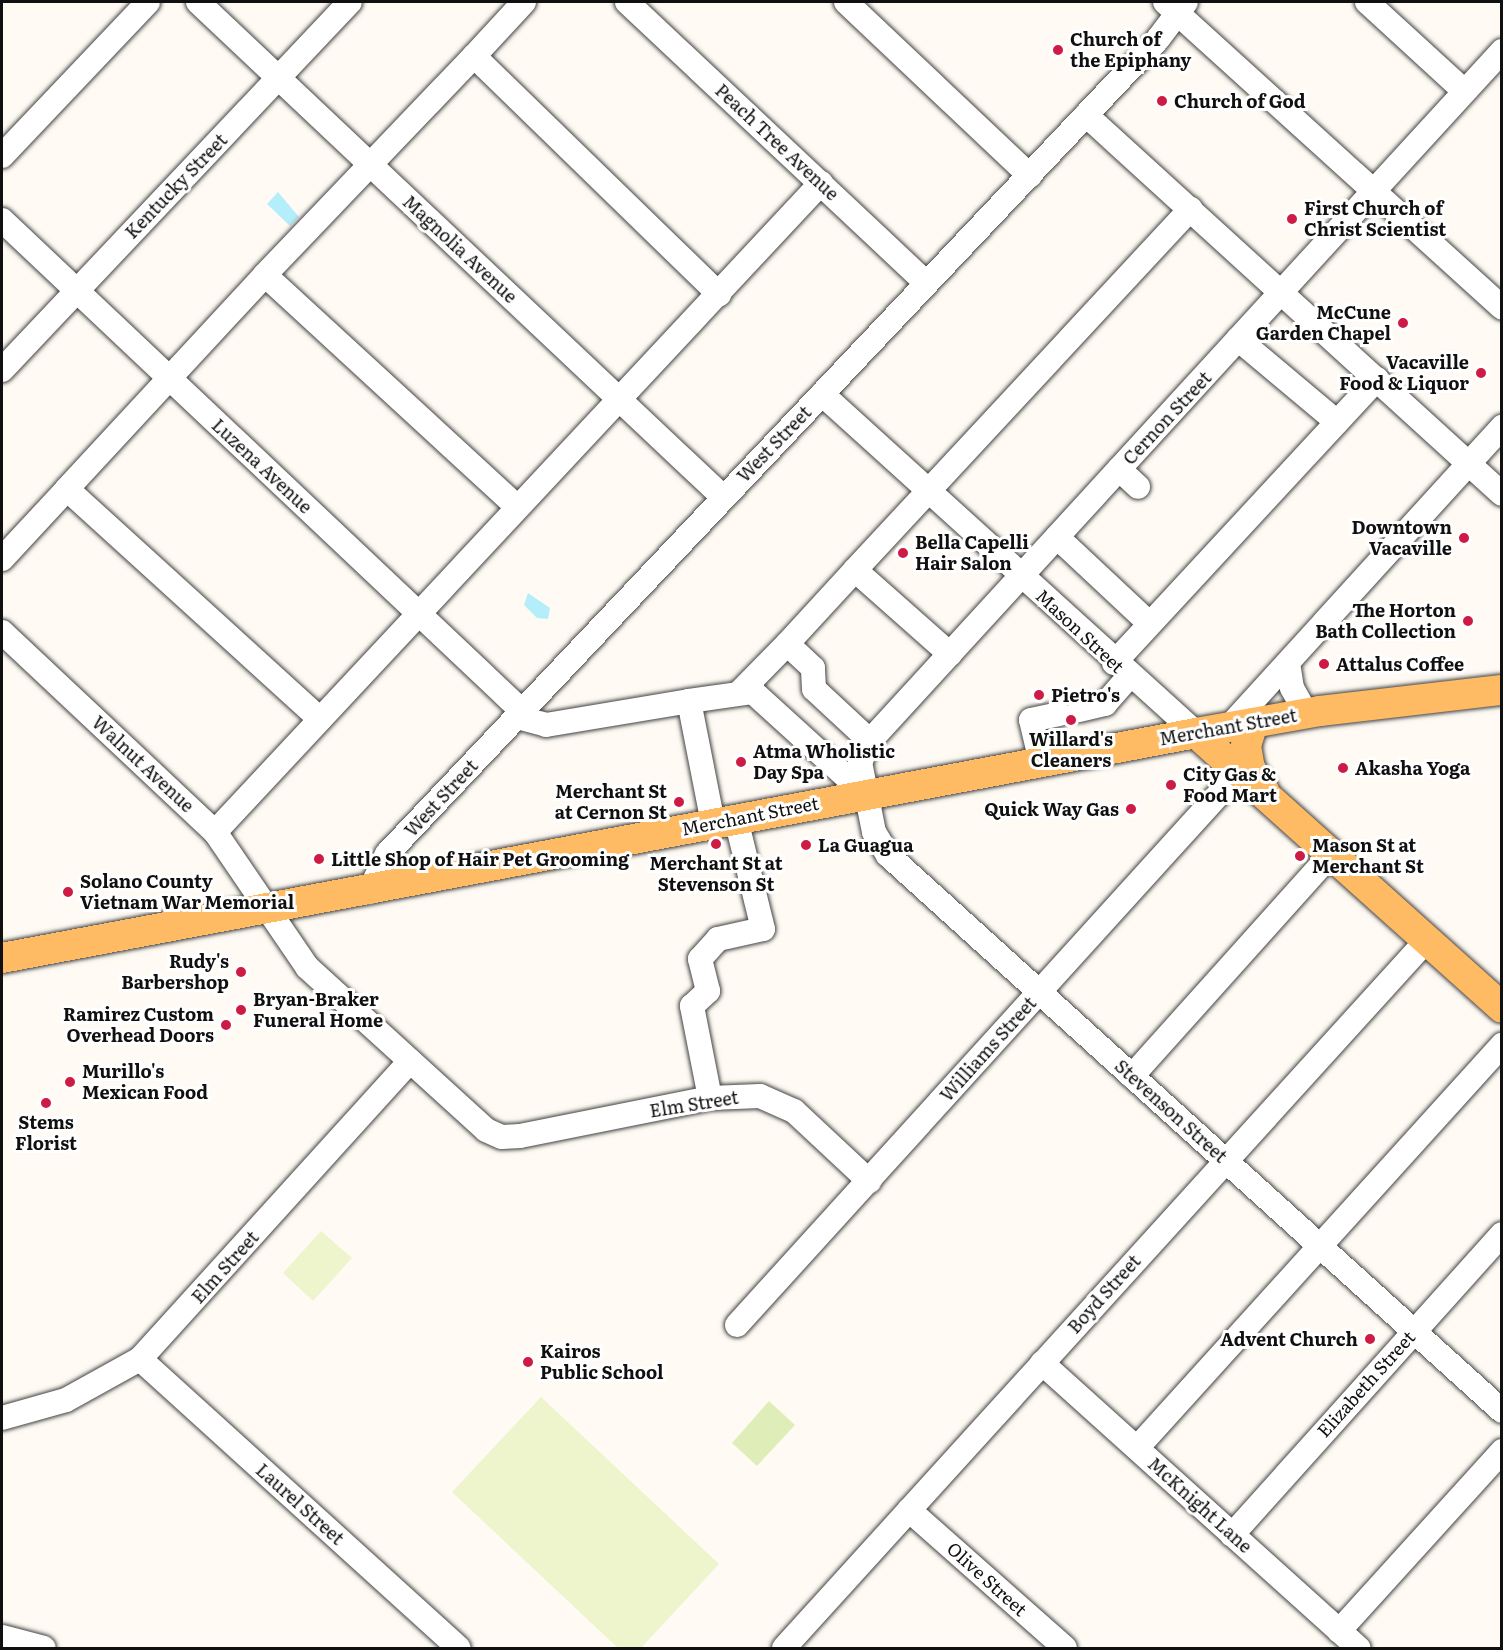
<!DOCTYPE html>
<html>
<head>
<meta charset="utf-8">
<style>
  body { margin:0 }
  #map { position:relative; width:1503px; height:1650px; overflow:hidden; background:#fffbf4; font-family:Literata,serif }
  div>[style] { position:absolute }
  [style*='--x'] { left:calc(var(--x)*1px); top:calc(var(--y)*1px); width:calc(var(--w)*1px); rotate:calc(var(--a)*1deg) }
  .green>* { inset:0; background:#dfeeb9 }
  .pitch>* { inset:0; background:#eef4cc }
  .water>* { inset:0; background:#b4eefb }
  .roads { filter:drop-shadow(0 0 2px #434343) drop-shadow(0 0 2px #434343) }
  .minor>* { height:24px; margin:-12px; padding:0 12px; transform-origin:12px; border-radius:12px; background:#fff }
  .major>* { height:30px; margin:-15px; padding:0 15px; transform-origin:15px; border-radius:15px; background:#ffbb64 }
  .dots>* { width:16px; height:16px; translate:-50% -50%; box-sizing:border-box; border:3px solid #fff; border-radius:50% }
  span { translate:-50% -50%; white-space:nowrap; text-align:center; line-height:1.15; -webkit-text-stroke:6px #fff; paint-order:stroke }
  .poi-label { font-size:18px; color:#101010; font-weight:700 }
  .left { translate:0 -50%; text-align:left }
  .right { translate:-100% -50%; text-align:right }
  .street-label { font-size:18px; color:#101010 }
  .frame { position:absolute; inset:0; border:3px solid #101010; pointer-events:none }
</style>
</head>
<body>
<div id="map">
  <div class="green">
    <div style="clip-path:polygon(769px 1401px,795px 1425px,757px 1466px,732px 1443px)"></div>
  </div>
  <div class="pitch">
    <div style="clip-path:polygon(321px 1231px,352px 1258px,313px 1301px,283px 1273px)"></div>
    <div style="clip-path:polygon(541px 1397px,719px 1564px,641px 1648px,618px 1648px,452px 1492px)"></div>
  </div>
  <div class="water">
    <div style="clip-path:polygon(278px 192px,299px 217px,290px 226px,267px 204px)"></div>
    <div style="clip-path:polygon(528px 593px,550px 608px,548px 619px,537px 618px,524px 605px)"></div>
  </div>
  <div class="roads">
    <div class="minor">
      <div style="--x:198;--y:2;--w:722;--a:43.32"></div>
      <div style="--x:524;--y:2;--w:74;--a:132.8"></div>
      <div style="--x:474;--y:56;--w:342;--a:44.2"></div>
      <div style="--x:627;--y:2;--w:410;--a:43.2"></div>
      <div style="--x:846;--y:2;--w:253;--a:43.4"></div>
      <div style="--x:1165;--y:2;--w:455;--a:42.2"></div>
      <div style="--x:1367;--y:2;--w:132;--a:42.5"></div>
      <div style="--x:1502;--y:51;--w:936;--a:132.49"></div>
      <div style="--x:870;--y:741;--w:23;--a:115"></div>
      <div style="--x:860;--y:762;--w:71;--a:78.7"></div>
      <div style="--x:874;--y:832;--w:27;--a:59"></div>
      <div style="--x:888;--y:855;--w:828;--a:42.16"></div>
      <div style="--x:474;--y:56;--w:303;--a:133.7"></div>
      <div style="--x:265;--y:275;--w:340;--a:42.6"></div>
      <div style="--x:1086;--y:115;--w:563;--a:42.34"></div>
      <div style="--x:2;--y:156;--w:212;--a:-46.5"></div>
      <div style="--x:2;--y:220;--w:715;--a:43.36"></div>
      <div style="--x:265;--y:275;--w:292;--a:132.8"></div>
      <div style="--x:67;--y:489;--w:342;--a:42.3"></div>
      <div style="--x:1238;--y:339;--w:129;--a:40"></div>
      <div style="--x:2;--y:370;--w:506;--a:-46.6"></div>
      <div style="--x:822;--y:394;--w:505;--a:42.19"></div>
      <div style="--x:1119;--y:469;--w:26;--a:43"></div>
      <div style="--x:1057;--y:537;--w:127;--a:43.1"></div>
      <div style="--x:2;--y:559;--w:96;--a:-47.1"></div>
      <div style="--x:855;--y:570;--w:493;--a:-47.1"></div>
      <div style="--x:2;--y:632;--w:292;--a:43.2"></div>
      <div style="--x:215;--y:832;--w:163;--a:55.7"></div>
      <div style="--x:307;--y:967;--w:242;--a:42.3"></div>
      <div style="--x:486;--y:1130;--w:17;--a:24"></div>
      <div style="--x:502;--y:1137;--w:18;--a:-3"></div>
      <div style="--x:520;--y:1136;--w:194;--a:-11.3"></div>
      <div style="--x:710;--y:1098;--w:50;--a:-2.3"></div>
      <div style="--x:760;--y:1096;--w:37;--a:24"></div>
      <div style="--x:794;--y:1111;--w:103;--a:43"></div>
      <div style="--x:1114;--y:663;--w:387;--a:-47.2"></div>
      <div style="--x:1288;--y:663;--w:25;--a:81"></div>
      <div style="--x:1292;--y:688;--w:29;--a:61"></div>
      <div style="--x:741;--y:691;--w:66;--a:-45.6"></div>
      <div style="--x:689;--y:701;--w:65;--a:-8"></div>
      <div style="--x:753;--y:692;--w:153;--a:42.3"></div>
      <div style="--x:1079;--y:710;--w:27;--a:-13"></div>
      <div style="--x:1105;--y:704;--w:37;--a:-49"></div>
      <div style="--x:517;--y:717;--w:30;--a:15"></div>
      <div style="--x:546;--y:725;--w:145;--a:-9.5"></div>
      <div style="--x:689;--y:701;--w:124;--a:78.9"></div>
      <div style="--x:1229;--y:727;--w:406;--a:-47.7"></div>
      <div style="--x:870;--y:741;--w:76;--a:-137.1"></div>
      <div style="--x:814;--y:689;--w:21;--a:-93"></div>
      <div style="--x:813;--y:668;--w:35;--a:-137"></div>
      <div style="--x:787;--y:644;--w:100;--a:-47.4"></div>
      <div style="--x:855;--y:570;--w:127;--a:41.5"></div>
      <div style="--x:1041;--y:762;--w:43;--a:-103.4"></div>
      <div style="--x:1031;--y:720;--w:29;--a:-12"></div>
      <div style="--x:215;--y:832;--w:888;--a:-46.96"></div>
      <div style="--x:369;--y:892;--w:42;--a:-64.7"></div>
      <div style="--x:387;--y:854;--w:1122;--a:-46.59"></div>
      <div style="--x:1158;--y:39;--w:46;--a:-52.9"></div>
      <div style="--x:1132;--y:1076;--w:297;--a:-48.1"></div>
      <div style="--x:710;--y:1098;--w:94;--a:-101.1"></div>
      <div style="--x:692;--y:1006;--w:22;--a:-43"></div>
      <div style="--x:708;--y:991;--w:33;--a:-104"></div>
      <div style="--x:700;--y:959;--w:27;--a:-48"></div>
      <div style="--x:718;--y:939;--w:46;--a:-12.5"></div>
      <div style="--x:763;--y:929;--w:113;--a:-103.8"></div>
      <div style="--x:737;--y:1325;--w:745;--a:-47.77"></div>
      <div style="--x:140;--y:1359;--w:430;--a:42.2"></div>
      <div style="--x:1042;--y:1363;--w:426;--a:42"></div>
      <div style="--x:2;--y:1418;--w:66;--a:-15.7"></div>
      <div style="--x:66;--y:1400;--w:85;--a:-29"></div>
      <div style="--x:140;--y:1359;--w:402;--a:-47.8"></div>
      <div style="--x:1137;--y:1448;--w:544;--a:-47.83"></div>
      <div style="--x:909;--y:1510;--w:208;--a:41.5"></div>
      <div style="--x:1232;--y:1535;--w:404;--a:-48.1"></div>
      <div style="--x:1339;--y:1631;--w:243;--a:-47.8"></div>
      <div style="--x:2;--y:1637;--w:43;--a:14.7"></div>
      <div style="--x:784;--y:1648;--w:955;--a:-47.76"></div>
    </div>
    <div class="major">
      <div style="--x:1253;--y:723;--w:24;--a:107"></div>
      <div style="--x:1246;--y:746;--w:22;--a:80"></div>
      <div style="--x:1250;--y:768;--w:26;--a:58"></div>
      <div style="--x:1196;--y:733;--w:411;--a:41.9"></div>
      <div style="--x:2;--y:958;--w:1215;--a:-10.67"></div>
      <div style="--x:1196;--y:733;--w:126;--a:-10.1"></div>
      <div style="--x:1320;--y:711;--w:183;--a:-6.6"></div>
    </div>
  </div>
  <div class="dots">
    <div style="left:1058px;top:50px;background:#ce1b46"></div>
    <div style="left:1162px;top:101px;background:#ce1b46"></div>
    <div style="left:1292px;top:219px;background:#ce1b46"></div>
    <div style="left:1403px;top:323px;background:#ce1b46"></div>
    <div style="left:1481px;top:373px;background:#ce1b46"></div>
    <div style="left:1464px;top:538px;background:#ce1b46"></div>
    <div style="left:903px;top:553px;background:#ce1b46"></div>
    <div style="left:1468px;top:621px;background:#ce1b46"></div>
    <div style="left:1324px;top:664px;background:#ce1b46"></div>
    <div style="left:1039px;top:695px;background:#ce1b46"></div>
    <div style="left:1071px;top:720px;background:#ce1b46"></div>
    <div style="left:741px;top:762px;background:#ce1b46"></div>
    <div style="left:1343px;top:768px;background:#ce1b46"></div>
    <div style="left:1171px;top:785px;background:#ce1b46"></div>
    <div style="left:679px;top:802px;background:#ce1b46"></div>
    <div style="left:1131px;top:809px;background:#ce1b46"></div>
    <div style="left:716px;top:844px;background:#ce1b46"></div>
    <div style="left:806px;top:845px;background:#ce1b46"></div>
    <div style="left:1300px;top:856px;background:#ce1b46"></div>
    <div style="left:319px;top:859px;background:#ce1b46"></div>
    <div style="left:68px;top:892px;background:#ce1b46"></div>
    <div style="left:241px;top:972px;background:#ce1b46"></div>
    <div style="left:241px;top:1010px;background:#ce1b46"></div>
    <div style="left:226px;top:1025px;background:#ce1b46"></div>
    <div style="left:70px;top:1082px;background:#ce1b46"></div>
    <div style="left:46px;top:1103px;background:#ce1b46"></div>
    <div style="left:1370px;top:1339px;background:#ce1b46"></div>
    <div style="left:528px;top:1362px;background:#ce1b46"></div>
  </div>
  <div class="poi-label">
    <span class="left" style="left:1070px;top:50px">Church of<br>the Epiphany</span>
    <span class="left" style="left:1174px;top:101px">Church of God</span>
    <span class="left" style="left:1304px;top:219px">First Church of<br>Christ Scientist</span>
    <span class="right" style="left:1391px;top:323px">McCune<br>Garden Chapel</span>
    <span class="right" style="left:1469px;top:373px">Vacaville<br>Food &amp; Liquor</span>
    <span class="right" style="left:1452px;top:538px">Downtown<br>Vacaville</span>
    <span class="left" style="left:915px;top:553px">Bella Capelli<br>Hair Salon</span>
    <span class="right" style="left:1456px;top:621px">The Horton<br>Bath Collection</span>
    <span class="left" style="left:1336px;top:664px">Attalus Coffee</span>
    <span class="left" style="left:1051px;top:695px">Pietro's</span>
    <span style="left:1071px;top:750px">Willard's<br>Cleaners</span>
    <span class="left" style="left:753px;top:762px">Atma Wholistic<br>Day Spa</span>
    <span class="left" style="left:1355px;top:768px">Akasha Yoga</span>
    <span class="left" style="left:1183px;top:785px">City Gas &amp;<br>Food Mart</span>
    <span class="right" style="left:667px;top:802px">Merchant St<br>at Cernon St</span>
    <span class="right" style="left:1119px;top:809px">Quick Way Gas</span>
    <span class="left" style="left:818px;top:845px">La Guagua</span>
    <span class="left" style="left:1312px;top:856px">Mason St at<br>Merchant St</span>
    <span class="left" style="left:331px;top:859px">Little Shop of Hair Pet Grooming</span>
    <span style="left:716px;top:874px">Merchant St at<br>Stevenson St</span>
    <span class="left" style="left:80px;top:892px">Solano County<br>Vietnam War Memorial</span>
    <span class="right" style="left:229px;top:972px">Rudy's<br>Barbershop</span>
    <span class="left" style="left:253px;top:1010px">Bryan-Braker<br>Funeral Home</span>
    <span class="right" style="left:214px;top:1025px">Ramirez Custom<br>Overhead Doors</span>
    <span class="left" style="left:82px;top:1082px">Murillo's<br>Mexican Food</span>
    <span style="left:46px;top:1133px">Stems<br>Florist</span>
    <span class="right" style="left:1358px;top:1339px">Advent Church</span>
    <span class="left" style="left:540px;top:1362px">Kairos<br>Public School</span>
  </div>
  <div class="street-label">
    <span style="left:777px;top:142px;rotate:43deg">Peach Tree Avenue</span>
    <span style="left:176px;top:186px;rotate:-46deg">Kentucky Street</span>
    <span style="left:460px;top:249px;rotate:43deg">Magnolia Avenue</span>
    <span style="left:1167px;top:418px;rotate:-47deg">Cernon Street</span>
    <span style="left:774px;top:444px;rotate:-46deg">West Street</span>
    <span style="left:262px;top:466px;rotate:43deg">Luzena Avenue</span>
    <span style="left:1080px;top:631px;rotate:43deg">Mason Street</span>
    <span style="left:1228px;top:727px;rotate:-10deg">Merchant Street</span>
    <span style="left:143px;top:764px;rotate:43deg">Walnut Avenue</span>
    <span style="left:441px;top:798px;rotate:-47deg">West Street</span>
    <span style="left:750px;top:816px;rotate:-11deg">Merchant Street</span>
    <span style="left:988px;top:1049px;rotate:-48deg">Williams Street</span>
    <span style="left:694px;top:1104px;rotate:-9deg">Elm Street</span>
    <span style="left:1171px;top:1111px;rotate:42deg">Stevenson Street</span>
    <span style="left:225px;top:1267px;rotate:-48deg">Elm Street</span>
    <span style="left:1104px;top:1294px;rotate:-48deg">Boyd Street</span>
    <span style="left:1366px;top:1384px;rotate:-48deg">Elizabeth Street</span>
    <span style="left:300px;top:1504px;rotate:42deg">Laurel Street</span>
    <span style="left:1200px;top:1505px;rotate:42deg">McKnight Lane</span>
    <span style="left:987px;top:1579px;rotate:42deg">Olive Street</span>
  </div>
  <div class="frame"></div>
</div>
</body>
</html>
